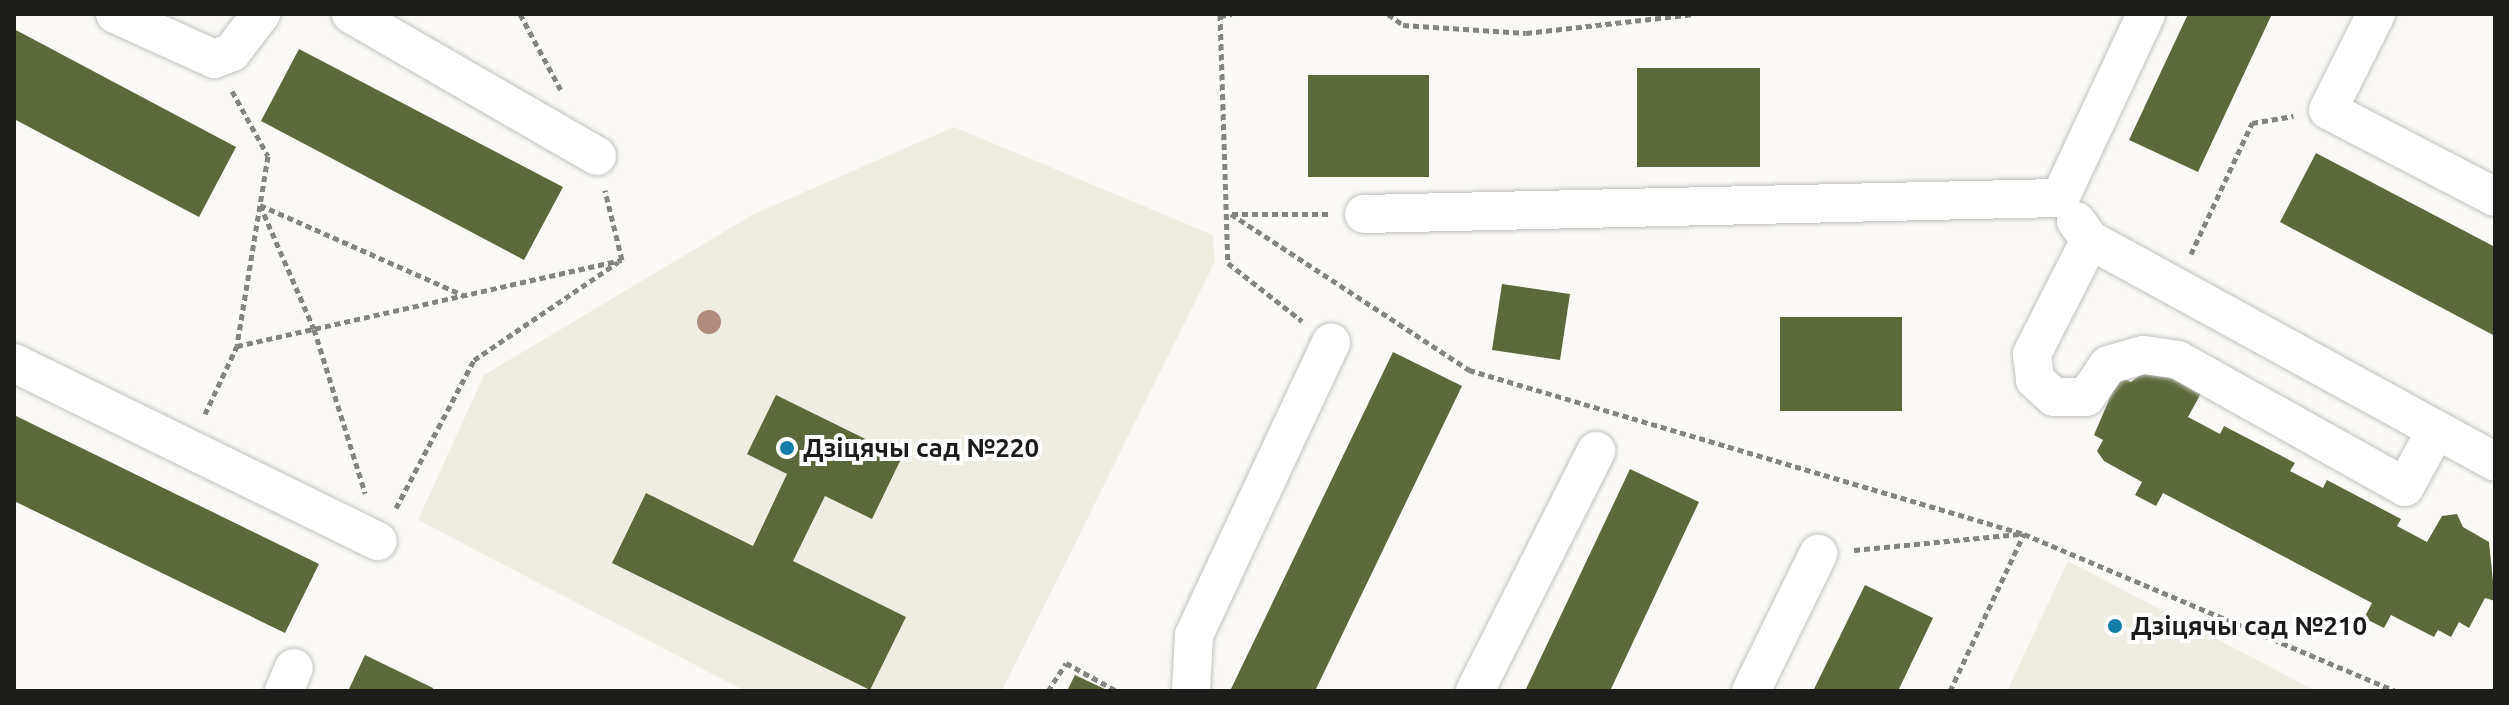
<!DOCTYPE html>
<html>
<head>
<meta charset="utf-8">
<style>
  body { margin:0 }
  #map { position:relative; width:2509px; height:705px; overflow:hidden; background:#faf9f5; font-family:Ubuntu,sans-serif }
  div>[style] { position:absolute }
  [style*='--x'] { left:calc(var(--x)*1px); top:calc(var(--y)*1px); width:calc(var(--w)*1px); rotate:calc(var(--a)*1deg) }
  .built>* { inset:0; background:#efede2 }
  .building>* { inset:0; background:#5c6a3b }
  .path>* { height:5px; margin-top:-2.5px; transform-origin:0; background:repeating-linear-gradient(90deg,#848482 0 6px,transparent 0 10px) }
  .roads { filter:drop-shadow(0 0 2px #c2c1be) drop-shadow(0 0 2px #c2c1be) }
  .minor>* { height:38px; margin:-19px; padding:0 19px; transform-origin:19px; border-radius:19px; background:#fff }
  .trees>* { width:24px; height:24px; margin:-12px; border-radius:50%; background:#b18c7c }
  .dots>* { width:22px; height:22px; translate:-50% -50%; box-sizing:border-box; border:4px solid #fff; border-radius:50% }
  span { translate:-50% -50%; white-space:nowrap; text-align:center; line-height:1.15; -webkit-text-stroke:8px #fff; paint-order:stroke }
  .poi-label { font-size:26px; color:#1c1c1b; font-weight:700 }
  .left { translate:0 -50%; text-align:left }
  .frame { position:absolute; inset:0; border:16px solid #1c1c1b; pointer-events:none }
</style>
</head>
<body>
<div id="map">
  <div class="built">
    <div style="clip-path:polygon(954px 127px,1213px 235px,1215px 261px,1002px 691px,745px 691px,418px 520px,484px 375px,754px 214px)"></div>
    <div style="clip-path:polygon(2068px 561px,2316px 691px,2007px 691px)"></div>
  </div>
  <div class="building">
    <div style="clip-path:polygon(2188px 14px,2272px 14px,2198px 172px,2129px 140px)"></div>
    <div style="clip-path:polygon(14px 29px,236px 147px,199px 217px,14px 119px)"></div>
    <div style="clip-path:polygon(299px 49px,563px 187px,524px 260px,261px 121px)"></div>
    <div style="clip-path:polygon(1637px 68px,1760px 68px,1760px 167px,1637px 167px)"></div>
    <div style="clip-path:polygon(1308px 75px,1429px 75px,1429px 177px,1308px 177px)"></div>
    <div style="clip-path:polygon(2316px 153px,2495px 247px,2495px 336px,2280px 222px)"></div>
    <div style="clip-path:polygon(1502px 284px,1570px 294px,1560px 360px,1492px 350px)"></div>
    <div style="clip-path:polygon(1780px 317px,1902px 317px,1902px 411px,1780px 411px)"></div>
    <div style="clip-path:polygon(1393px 352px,1462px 386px,1315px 691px,1230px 691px)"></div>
    <div style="clip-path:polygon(2157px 362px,2205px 386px,2188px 417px,2220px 434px,2224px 426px,2295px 463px,2290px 471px,2323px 488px,2327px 480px,2401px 519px,2397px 526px,2427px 542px,2442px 516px,2457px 514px,2463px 527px,2489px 542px,2495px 601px,2485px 598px,2469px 628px,2459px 622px,2451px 637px,2438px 630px,2434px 637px,2391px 615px,2384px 628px,2364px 618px,2372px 603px,2163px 493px,2156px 506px,2135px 495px,2142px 482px,2104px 461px,2097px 451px,2103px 440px,2094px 435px,2119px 376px,2131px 382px)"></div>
    <div style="clip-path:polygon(776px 395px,902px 457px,872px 519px,825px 496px,793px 561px,906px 617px,870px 690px,612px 563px,646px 493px,753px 546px,787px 474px,747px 454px)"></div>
    <div style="clip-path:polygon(14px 415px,319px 564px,285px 633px,14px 501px)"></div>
    <div style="clip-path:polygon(1630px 469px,1699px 502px,1610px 691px,1525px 691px)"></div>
    <div style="clip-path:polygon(1865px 585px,1933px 618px,1898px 691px,1813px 691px)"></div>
    <div style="clip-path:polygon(365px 655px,433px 688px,432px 691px,348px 691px)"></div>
    <div style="clip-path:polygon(1075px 675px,1109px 691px,1067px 691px)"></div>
  </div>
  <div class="path">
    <div style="--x:520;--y:14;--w:86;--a:61.7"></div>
    <div style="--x:1220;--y:14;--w:249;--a:88.2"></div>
    <div style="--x:1228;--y:263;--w:94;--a:38.1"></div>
    <div style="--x:1388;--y:14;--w:19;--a:36"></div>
    <div style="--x:1403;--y:25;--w:123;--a:3.7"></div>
    <div style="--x:1526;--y:33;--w:170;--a:-6.4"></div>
    <div style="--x:1220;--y:16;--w:12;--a:-9"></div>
    <div style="--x:232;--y:91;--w:74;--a:61"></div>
    <div style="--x:268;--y:156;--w:192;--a:99.3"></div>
    <div style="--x:260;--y:205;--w:135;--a:66.5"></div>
    <div style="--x:314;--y:329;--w:172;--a:72.7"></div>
    <div style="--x:260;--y:205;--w:222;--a:23.9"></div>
    <div style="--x:1231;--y:214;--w:285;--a:33.2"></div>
    <div style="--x:1469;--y:370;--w:579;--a:16.46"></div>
    <div style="--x:2024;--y:534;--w:404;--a:22.9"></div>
    <div style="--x:1232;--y:214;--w:98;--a:0"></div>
    <div style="--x:2191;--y:254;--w:145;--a:-65"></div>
    <div style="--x:2252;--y:123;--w:42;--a:-9.7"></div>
    <div style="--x:205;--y:414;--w:75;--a:-64.8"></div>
    <div style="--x:237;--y:346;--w:394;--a:-12.6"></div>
    <div style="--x:622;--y:260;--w:72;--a:-103.7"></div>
    <div style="--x:396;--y:508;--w:167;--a:-62.2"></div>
    <div style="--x:474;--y:360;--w:174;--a:-34.2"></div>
    <div style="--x:1854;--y:550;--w:166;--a:-5.5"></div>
    <div style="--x:1048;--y:691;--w:33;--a:-57"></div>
    <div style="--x:1066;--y:663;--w:58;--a:28.8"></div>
    <div style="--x:1950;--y:691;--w:174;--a:-64.8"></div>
  </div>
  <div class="roads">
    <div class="minor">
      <div style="--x:115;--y:14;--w:109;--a:24.4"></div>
      <div style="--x:214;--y:59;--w:19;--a:-21"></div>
      <div style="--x:232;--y:52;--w:48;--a:-52.7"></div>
      <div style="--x:351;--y:14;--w:284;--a:30"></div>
      <div style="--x:2376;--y:14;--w:107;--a:116.6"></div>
      <div style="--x:2328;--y:110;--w:188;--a:27.5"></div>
      <div style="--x:2060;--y:198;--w:203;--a:-64.9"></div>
      <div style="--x:1364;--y:214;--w:696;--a:-1.32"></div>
      <div style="--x:2076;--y:221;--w:24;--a:54"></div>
      <div style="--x:2090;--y:240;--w:462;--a:28.7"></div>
      <div style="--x:2090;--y:240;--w:128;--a:117"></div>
      <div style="--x:2032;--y:354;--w:26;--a:83"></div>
      <div style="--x:2035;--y:380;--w:25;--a:42"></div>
      <div style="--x:2054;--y:397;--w:32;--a:0"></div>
      <div style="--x:2086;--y:397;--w:39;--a:-55"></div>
      <div style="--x:2108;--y:365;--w:37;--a:-16"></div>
      <div style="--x:2144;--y:355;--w:34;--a:8"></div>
      <div style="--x:2178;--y:360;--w:260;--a:29.2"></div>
      <div style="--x:2405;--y:487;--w:65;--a:-61.5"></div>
      <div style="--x:14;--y:363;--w:405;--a:26.1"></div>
      <div style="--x:284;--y:691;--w:25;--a:-67"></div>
      <div style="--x:1191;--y:691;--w:56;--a:-86.9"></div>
      <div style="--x:1194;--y:635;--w:323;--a:-64.9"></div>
      <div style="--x:1475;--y:691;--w:269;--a:-63.2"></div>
      <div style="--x:1751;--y:691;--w:153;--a:-63.9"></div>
    </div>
  </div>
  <div class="trees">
    <div style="left:709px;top:322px"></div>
  </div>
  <div class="dots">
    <div style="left:787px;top:448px;background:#137da7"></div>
    <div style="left:2115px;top:626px;background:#137da7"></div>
  </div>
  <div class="poi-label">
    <span class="left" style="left:803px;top:448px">Дзіцячы сад №220</span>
    <span class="left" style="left:2131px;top:626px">Дзіцячы сад №210</span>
  </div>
  <div class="frame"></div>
</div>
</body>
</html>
